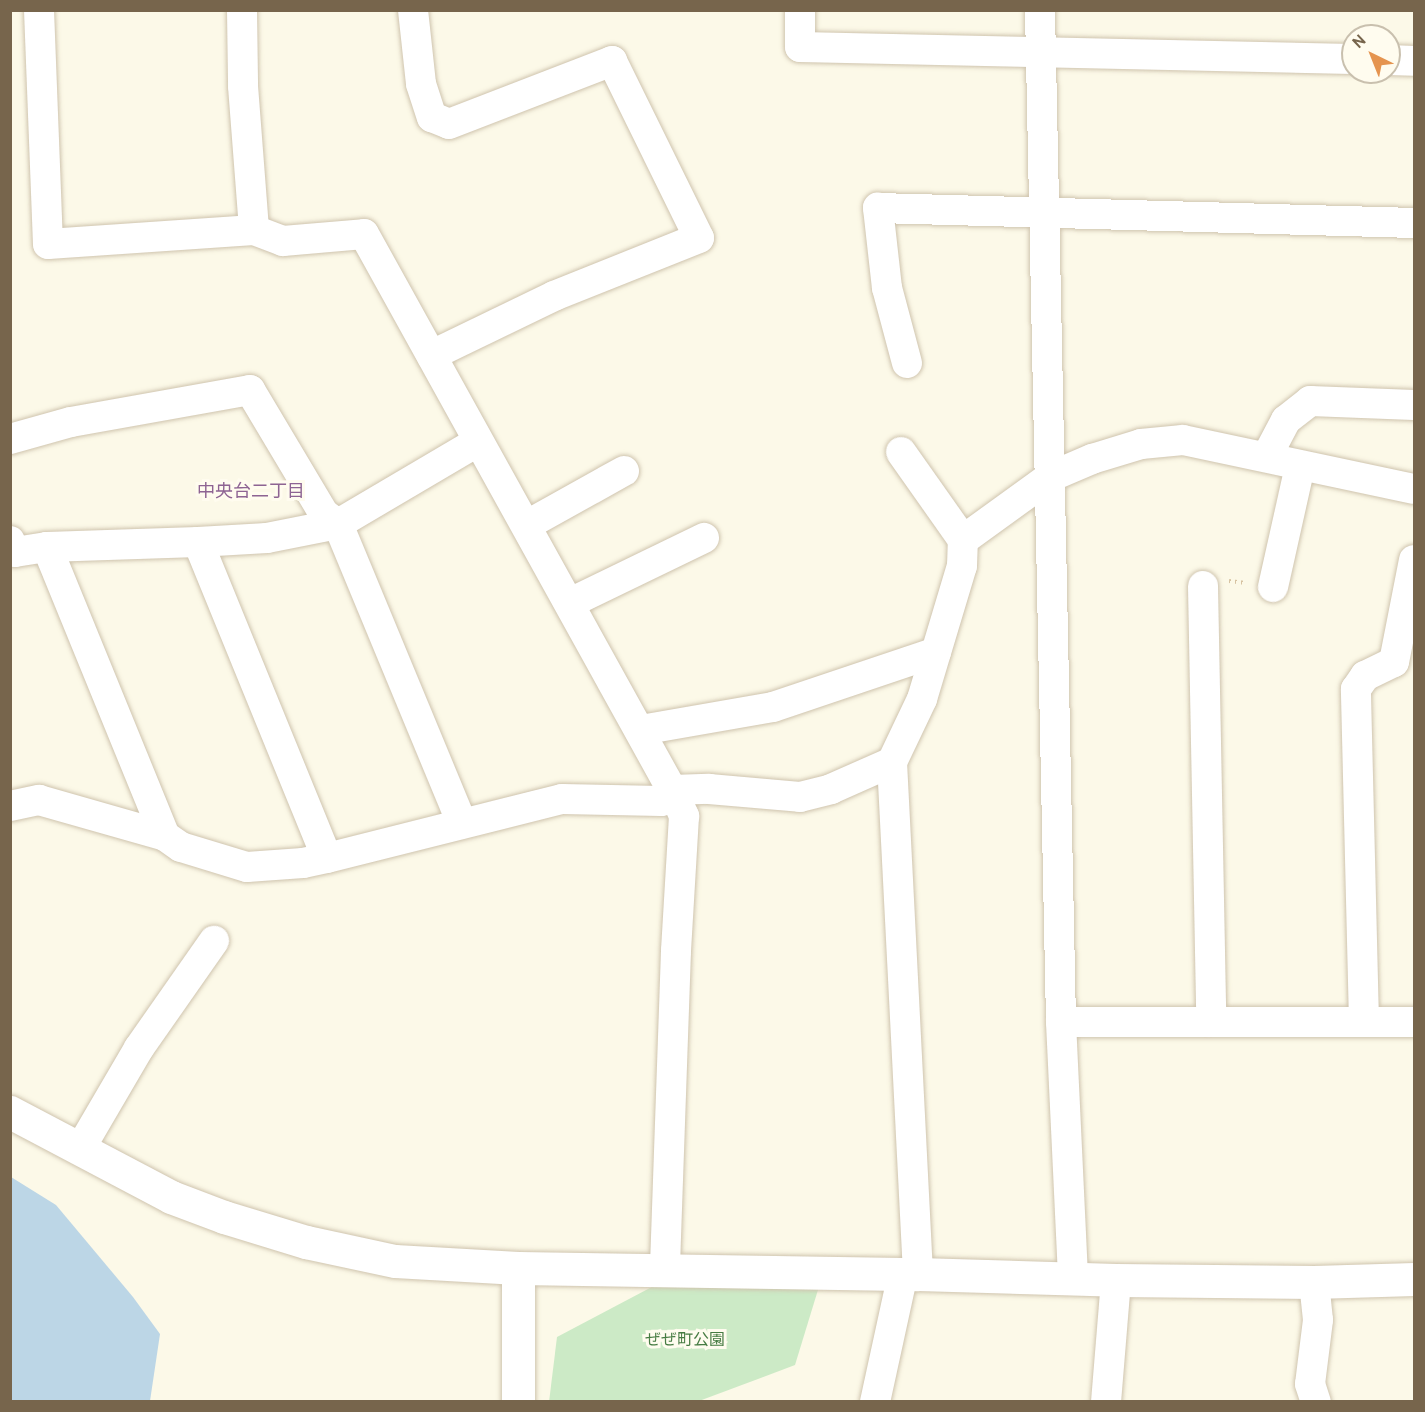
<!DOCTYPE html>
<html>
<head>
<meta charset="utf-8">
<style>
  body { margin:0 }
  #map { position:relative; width:1425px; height:1412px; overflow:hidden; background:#fcf9e8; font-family:Overpass,"Noto Sans JP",sans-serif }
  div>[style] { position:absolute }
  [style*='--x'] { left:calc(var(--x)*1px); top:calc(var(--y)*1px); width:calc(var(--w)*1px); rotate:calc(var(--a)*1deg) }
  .green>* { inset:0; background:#cceac6 }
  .water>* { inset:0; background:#bcd6e6 }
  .path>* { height:4px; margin-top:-2px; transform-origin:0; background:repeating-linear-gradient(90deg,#d7c3a2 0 1.5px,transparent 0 6px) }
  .roads { filter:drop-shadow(0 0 2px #cfc4ae) drop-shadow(0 0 2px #cfc4ae) }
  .street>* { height:30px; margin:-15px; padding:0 15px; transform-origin:15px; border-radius:15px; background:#fff }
  .secondary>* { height:33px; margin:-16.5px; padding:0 16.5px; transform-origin:16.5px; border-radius:16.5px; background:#fff }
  span { translate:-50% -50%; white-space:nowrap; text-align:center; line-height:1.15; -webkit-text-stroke:6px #fffcef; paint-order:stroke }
  .park-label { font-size:16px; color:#477c43 }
  .neighbourhood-label { font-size:18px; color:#8e6493 }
  .frame { position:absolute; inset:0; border:12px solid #77654c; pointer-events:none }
  .north { position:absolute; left:1341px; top:24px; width:60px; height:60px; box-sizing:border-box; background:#fffcef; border:2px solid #c9c0ae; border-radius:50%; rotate:317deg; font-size:16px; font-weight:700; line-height:24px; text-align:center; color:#77654c }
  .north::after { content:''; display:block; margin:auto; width:21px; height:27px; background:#e5944f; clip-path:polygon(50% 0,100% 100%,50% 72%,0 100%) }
</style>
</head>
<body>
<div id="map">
  <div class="green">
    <div style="clip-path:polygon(665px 1280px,821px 1280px,795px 1365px,699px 1401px,549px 1402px,557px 1337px)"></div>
  </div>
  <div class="water">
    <div style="clip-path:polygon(11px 1177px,56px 1205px,133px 1297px,160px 1334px,150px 1401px,11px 1401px)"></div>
  </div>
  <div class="path">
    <div style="--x:1229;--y:581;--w:17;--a:7"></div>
  </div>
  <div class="roads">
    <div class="street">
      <div style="--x:39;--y:10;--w:234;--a:87.8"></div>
      <div style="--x:48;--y:244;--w:206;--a:-3.9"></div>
      <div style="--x:254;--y:230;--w:31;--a:21"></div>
      <div style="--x:283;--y:241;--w:81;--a:-4.9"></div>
      <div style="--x:364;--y:234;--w:636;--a:61.02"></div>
      <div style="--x:672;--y:790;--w:29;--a:65"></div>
      <div style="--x:684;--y:816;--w:135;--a:93.4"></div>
      <div style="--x:676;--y:951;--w:319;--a:92"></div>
      <div style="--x:242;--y:10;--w:76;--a:89.2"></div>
      <div style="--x:243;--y:86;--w:144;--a:85.6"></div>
      <div style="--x:413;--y:10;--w:74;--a:83.8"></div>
      <div style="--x:421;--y:84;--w:35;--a:72"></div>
      <div style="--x:432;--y:117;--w:18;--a:22"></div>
      <div style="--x:449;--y:124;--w:175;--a:-21.1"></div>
      <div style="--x:612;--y:61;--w:197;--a:63.8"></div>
      <div style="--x:699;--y:238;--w:156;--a:158.2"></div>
      <div style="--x:554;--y:296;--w:136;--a:154.2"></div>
      <div style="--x:800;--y:10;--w:37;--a:90"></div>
      <div style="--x:800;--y:47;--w:553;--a:1.24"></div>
      <div style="--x:1040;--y:10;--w:1012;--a:88.81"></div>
      <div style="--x:1061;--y:1022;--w:257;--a:87.3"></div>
      <div style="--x:1389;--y:60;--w:25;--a:2"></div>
      <div style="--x:907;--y:363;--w:78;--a:-104.9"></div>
      <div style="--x:887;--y:288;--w:81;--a:-96.4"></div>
      <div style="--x:878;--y:208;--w:536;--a:1.6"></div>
      <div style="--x:10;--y:439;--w:63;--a:-15.6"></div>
      <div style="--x:71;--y:422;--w:182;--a:-10.1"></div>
      <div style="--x:250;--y:390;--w:144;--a:59.2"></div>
      <div style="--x:324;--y:514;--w:17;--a:36"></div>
      <div style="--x:338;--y:524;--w:324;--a:67.5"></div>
      <div style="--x:901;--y:452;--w:108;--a:54.8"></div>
      <div style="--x:1267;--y:456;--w:41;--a:-62.2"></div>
      <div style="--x:1286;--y:420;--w:31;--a:-38"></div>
      <div style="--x:1310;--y:401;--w:104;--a:2.2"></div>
      <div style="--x:527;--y:525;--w:111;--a:-29.1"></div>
      <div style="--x:10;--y:541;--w:12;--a:66"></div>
      <div style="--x:15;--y:552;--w:32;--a:-9"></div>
      <div style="--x:47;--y:547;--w:151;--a:-1.9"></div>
      <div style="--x:198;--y:542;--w:341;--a:67.8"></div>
      <div style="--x:198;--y:542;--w:69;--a:-3.3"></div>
      <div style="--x:267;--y:538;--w:72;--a:-11.2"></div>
      <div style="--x:338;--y:524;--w:161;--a:-30.5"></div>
      <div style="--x:47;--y:547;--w:312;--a:67.8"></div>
      <div style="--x:1203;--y:586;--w:436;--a:88.9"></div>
      <div style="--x:1273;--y:587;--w:124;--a:-77.4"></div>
      <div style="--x:570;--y:603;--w:149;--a:-25.9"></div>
      <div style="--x:641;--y:730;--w:134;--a:-9.9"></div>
      <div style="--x:773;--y:707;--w:172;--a:-18.6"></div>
      <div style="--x:892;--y:762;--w:513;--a:87.09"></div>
      <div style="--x:10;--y:806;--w:30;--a:-12"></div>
      <div style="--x:39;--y:800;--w:131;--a:15.9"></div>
      <div style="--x:165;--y:836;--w:19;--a:35"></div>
      <div style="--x:181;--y:847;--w:69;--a:16.9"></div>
      <div style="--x:247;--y:867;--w:56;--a:-4.1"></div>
      <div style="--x:303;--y:863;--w:25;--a:-12"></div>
      <div style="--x:327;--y:858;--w:242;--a:-14.1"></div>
      <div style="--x:562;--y:799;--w:99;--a:1.2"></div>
      <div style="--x:661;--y:801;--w:16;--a:-45"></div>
      <div style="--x:672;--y:790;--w:37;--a:-2"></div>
      <div style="--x:709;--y:789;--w:91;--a:5"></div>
      <div style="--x:800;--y:797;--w:32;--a:-14"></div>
      <div style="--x:831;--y:789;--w:67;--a:-23.9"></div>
      <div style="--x:892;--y:762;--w:70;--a:-64.5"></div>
      <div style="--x:922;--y:699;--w:139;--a:-73.3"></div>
      <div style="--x:962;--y:566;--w:26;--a:-88"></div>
      <div style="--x:963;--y:540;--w:107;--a:-35.9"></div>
      <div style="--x:1050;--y:477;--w:46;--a:-23.2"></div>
      <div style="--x:1092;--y:459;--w:51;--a:-17"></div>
      <div style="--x:1141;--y:444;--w:42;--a:-5.4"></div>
      <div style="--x:1183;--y:440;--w:236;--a:12"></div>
      <div style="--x:1061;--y:1022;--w:353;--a:0"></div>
      <div style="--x:1364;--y:1022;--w:333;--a:-91.4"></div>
      <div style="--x:1356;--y:689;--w:16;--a:-55"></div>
      <div style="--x:1365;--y:676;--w:32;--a:-26"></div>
      <div style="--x:1394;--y:662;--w:104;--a:-78.9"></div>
      <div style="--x:80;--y:1149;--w:117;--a:-59.7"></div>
      <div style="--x:139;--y:1048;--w:131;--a:-55"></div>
      <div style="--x:1314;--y:1282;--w:38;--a:84"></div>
      <div style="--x:1318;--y:1320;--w:64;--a:97.1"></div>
      <div style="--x:1310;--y:1384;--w:19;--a:72"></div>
      <div style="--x:875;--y:1402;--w:131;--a:-77.7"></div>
      <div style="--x:1106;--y:1402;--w:122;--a:-85.3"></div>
    </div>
    <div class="secondary">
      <div style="--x:10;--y:1112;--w:182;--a:27.8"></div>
      <div style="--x:171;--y:1197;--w:57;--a:20.7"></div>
      <div style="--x:224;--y:1217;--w:86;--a:17"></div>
      <div style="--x:306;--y:1242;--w:91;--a:12.1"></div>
      <div style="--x:395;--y:1261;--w:123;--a:3.3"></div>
      <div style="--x:518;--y:1268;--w:400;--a:0.9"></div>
      <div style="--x:918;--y:1274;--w:198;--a:1.7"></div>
      <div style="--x:1116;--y:1280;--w:198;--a:0.6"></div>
      <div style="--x:1314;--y:1282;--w:100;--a:-1.7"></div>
      <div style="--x:518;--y:1268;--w:134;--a:90"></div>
    </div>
  </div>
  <div class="park-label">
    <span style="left:685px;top:1341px">ぜぜ町公園</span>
  </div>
  <div class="neighbourhood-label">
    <span style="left:251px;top:493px">中央台二丁目</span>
  </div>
  <div class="frame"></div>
  <div class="north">N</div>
</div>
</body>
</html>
